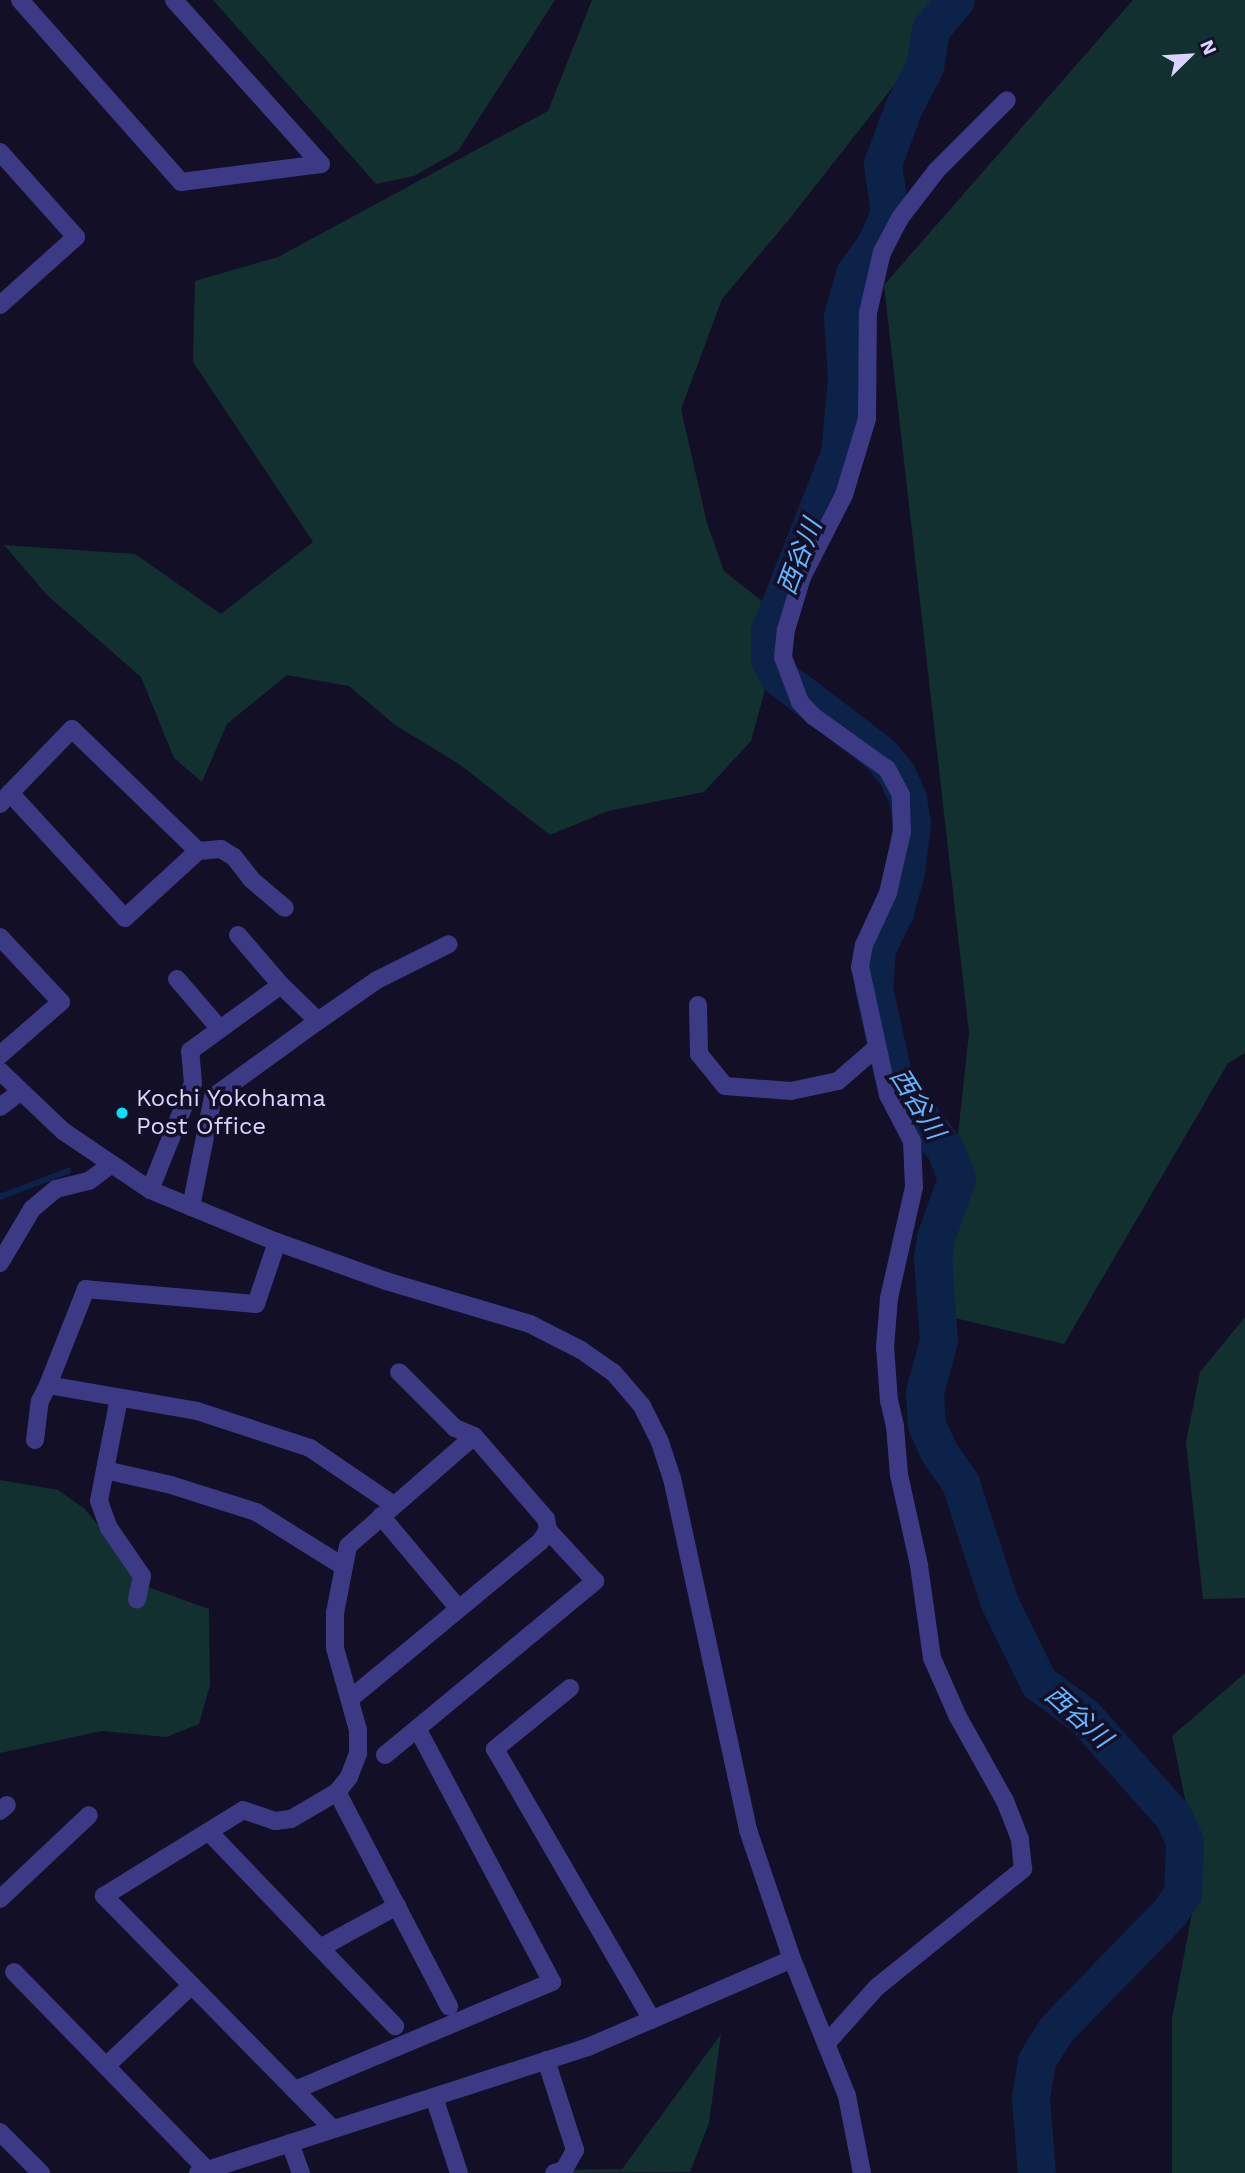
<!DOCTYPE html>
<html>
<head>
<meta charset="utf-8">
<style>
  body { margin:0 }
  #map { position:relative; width:1245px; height:2173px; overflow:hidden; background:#130f26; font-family:"Work Sans","Noto Sans JP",sans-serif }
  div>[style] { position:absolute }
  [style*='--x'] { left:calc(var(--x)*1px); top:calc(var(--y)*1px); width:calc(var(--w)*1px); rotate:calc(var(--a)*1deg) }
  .green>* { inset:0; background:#12302f }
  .stream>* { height:6px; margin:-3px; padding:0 3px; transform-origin:3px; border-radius:3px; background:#0c2248 }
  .river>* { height:38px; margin:-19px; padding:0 19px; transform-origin:19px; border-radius:19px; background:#0c2248 }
  .minor>* { height:18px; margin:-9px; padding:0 9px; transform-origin:9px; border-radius:9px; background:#3d3a85 }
  .dots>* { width:19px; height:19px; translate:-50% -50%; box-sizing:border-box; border:4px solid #130f26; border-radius:50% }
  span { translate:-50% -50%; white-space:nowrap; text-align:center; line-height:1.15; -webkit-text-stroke:7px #130f26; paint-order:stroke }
  .poi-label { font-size:24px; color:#d9d4ff }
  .left { translate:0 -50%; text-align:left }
  .water-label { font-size:26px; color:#62b6ff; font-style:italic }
  .north { position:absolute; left:1154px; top:21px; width:70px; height:70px; -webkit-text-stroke:5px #130f26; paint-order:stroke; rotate:66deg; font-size:19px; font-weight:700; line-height:28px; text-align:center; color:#d9d4ff }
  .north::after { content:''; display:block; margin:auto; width:24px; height:32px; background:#d9d4ff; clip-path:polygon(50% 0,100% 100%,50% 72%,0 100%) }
</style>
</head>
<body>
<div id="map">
  <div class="green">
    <div style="clip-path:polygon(213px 0,555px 0,458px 151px,414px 176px,376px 184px)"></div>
    <div style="clip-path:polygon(592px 0,961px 0,787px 222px,722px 299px,681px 409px,707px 523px,724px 571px,778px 614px,771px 668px,751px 741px,704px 792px,608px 811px,550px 835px,459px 764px,395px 725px,349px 686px,287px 675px,227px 724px,202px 782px,174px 758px,141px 677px,47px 595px,4px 545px,135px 554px,221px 614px,313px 542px,193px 362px,195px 281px,278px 257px,548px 111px)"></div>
    <div style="clip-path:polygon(1133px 0,1245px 0,1245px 1053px,1228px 1063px,1064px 1344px,955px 1318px,941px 1291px,969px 1033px,884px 285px)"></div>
    <div style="clip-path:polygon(1245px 1317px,1245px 1598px,1203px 1599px,1186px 1442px,1200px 1372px)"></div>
    <div style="clip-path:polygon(0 1480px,58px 1490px,85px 1509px,148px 1587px,209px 1609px,210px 1685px,199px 1724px,166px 1737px,102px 1731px,0 1753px)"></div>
    <div style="clip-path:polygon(1245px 1673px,1245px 2173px,1172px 2173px,1172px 2019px,1200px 1871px,1172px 1736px)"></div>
    <div style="clip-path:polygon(721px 2034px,709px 2123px,690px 2172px,563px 2173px,567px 2170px,622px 2169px)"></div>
  </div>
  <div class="stream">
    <div style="--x:0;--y:1197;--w:73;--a:-20.9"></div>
  </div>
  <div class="river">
    <div style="--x:956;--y:0;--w:39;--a:130"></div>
    <div style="--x:931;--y:30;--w:37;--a:99"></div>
    <div style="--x:925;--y:67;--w:46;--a:117.1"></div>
    <div style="--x:904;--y:108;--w:60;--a:110.6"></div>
    <div style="--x:883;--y:164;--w:50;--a:82"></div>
    <div style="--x:890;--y:214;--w:38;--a:115"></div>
    <div style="--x:874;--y:248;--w:32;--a:126"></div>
    <div style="--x:855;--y:274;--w:45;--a:105.6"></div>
    <div style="--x:843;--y:317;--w:62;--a:86.3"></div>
    <div style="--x:847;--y:379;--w:75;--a:95.3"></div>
    <div style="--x:840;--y:454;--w:191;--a:111.5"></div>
    <div style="--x:770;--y:632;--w:27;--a:90"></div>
    <div style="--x:770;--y:659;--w:20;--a:63"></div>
    <div style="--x:779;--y:677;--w:127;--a:37.3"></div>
    <div style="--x:880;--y:754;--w:26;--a:50"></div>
    <div style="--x:897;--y:774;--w:27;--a:66"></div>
    <div style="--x:908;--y:799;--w:24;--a:81"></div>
    <div style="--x:912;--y:823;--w:49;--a:97"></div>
    <div style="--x:906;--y:872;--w:41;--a:105.4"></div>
    <div style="--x:895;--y:912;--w:41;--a:115.9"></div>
    <div style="--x:877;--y:949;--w:40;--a:94.3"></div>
    <div style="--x:874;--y:989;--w:88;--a:77.5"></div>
    <div style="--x:893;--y:1075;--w:17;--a:66"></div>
    <div style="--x:900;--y:1091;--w:75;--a:52.1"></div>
    <div style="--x:946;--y:1150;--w:31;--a:69"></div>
    <div style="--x:957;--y:1179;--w:63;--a:109.6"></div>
    <div style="--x:936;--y:1238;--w:20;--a:99"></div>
    <div style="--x:933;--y:1258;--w:83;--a:85.9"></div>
    <div style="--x:939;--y:1341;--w:53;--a:105.4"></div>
    <div style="--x:925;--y:1392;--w:33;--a:87"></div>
    <div style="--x:927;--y:1425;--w:30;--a:66"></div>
    <div style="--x:939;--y:1452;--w:39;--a:55"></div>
    <div style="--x:961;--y:1484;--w:123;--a:72"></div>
    <div style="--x:999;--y:1601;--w:91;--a:64"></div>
    <div style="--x:1039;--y:1683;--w:56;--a:36.3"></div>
    <div style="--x:1084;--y:1716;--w:135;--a:48.3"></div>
    <div style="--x:1174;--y:1817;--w:27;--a:66"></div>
    <div style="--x:1185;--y:1842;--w:52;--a:92.2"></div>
    <div style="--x:1183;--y:1894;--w:24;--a:125"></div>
    <div style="--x:1169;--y:1914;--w:161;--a:134.2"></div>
    <div style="--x:1057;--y:2029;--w:38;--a:122"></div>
    <div style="--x:1037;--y:2061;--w:38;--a:99"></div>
    <div style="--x:1031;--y:2099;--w:74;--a:85.4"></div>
  </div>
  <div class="minor">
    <div style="--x:20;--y:0;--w:243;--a:48.5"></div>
    <div style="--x:181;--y:182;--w:141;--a:-7.3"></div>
    <div style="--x:321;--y:164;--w:220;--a:-131.9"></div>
    <div style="--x:0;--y:152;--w:114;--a:48.2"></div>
    <div style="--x:76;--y:237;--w:102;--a:138.2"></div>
    <div style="--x:0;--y:804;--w:15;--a:-48"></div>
    <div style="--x:10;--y:793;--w:89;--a:-45.9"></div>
    <div style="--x:72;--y:729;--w:175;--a:44.1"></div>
    <div style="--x:198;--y:851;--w:99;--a:137.5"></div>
    <div style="--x:125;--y:918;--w:170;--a:-132.6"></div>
    <div style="--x:198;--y:851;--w:23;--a:-5"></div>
    <div style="--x:221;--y:849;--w:15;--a:32"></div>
    <div style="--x:234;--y:857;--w:29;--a:52"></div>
    <div style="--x:252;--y:880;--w:43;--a:40.3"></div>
    <div style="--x:0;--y:937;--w:89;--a:46.8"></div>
    <div style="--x:61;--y:1002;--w:81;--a:139"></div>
    <div style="--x:177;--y:979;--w:66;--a:49.3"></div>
    <div style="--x:698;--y:1005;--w:49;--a:88.8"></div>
    <div style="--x:699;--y:1054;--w:41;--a:50.9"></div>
    <div style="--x:725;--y:1086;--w:66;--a:4.3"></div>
    <div style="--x:791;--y:1091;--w:48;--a:-12"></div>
    <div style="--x:838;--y:1081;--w:50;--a:-41"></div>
    <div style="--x:318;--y:1021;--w:72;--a:-34.8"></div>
    <div style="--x:377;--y:980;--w:80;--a:-26.6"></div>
    <div style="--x:0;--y:1071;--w:87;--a:43.6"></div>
    <div style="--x:63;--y:1131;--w:105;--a:34.1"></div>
    <div style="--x:150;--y:1190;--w:137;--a:22.3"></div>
    <div style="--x:277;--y:1242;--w:116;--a:19.7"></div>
    <div style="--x:386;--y:1281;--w:150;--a:16.6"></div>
    <div style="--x:530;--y:1324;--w:57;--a:27"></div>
    <div style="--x:581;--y:1350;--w:39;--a:35"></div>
    <div style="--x:613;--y:1372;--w:45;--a:49.5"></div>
    <div style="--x:642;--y:1406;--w:40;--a:63.4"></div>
    <div style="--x:660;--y:1442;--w:38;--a:72"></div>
    <div style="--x:672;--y:1478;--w:360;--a:77.8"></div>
    <div style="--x:748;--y:1830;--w:136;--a:71.2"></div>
    <div style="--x:792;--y:1959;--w:148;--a:68.1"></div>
    <div style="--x:847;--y:2096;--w:78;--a:79"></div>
    <div style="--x:0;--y:1107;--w:26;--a:-37"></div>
    <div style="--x:150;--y:1190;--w:115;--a:-68.1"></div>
    <div style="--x:193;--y:1083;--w:32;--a:-95"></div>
    <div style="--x:190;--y:1051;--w:112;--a:-36"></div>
    <div style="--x:281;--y:985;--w:66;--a:-130.7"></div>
    <div style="--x:191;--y:1207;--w:112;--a:-78.7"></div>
    <div style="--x:213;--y:1097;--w:130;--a:-35.9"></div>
    <div style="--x:318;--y:1021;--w:52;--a:-135.8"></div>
    <div style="--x:277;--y:1242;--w:65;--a:108.7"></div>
    <div style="--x:256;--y:1304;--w:171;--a:-175"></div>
    <div style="--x:86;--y:1289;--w:103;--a:111.6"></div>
    <div style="--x:48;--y:1385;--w:151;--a:9.9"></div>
    <div style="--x:197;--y:1411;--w:119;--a:18.1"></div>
    <div style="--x:310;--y:1448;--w:102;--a:34.2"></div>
    <div style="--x:0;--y:1263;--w:63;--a:-59.3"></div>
    <div style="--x:32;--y:1209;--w:31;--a:-40"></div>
    <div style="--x:56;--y:1189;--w:34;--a:-14"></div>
    <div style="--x:89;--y:1181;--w:26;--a:-37"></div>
    <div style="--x:119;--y:1398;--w:105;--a:101"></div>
    <div style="--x:99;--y:1501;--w:29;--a:70"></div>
    <div style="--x:109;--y:1528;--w:58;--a:55.5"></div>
    <div style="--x:142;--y:1576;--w:24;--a:102"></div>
    <div style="--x:35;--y:1440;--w:39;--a:-83"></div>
    <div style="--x:40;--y:1401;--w:18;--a:-63"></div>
    <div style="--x:105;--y:1470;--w:68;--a:12.8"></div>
    <div style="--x:171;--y:1485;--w:89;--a:17.6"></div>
    <div style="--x:256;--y:1512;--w:100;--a:31.9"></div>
    <div style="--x:381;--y:1516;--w:121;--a:50"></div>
    <div style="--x:570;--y:1688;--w:97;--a:140.9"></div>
    <div style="--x:495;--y:1749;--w:313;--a:59.9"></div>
    <div style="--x:350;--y:1699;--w:246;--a:-39.6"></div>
    <div style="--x:540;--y:1542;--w:14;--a:-56"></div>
    <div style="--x:548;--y:1530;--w:11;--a:-100"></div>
    <div style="--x:546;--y:1519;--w:110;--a:-130.9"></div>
    <div style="--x:474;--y:1436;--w:21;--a:-157"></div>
    <div style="--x:455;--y:1428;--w:79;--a:-135"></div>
    <div style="--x:385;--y:1755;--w:273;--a:-39.6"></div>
    <div style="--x:595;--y:1581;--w:69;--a:-132.7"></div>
    <div style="--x:337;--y:1792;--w:242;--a:62.4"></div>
    <div style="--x:0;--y:1811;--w:9;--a:-41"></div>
    <div style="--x:209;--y:1832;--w:269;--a:46.2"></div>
    <div style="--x:0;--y:1899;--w:122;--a:-43.3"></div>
    <div style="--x:320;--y:1948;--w:88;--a:-28.6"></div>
    <div style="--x:14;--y:1972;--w:277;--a:45.7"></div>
    <div style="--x:826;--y:2044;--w:76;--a:-48.2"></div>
    <div style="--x:877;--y:1987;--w:188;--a:-38.9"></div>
    <div style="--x:1023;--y:1869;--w:30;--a:-96"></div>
    <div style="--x:1020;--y:1839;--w:41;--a:-111.5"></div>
    <div style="--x:1005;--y:1801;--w:96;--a:-119.2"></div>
    <div style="--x:958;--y:1717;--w:64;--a:-113.8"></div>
    <div style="--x:932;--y:1658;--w:94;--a:-98"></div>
    <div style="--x:919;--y:1565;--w:92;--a:-102.5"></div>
    <div style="--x:899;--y:1475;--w:49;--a:-94.7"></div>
    <div style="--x:895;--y:1426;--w:26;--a:-103"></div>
    <div style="--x:889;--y:1401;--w:54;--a:-94.2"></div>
    <div style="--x:885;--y:1347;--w:49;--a:-85.3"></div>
    <div style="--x:889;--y:1298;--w:114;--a:-77.3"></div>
    <div style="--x:914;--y:1187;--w:46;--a:-92.5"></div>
    <div style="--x:912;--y:1141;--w:52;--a:-117.6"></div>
    <div style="--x:888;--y:1095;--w:131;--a:-102.3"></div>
    <div style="--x:860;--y:967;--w:22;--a:-80"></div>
    <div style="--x:864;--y:945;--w:57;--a:-65.2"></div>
    <div style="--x:888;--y:893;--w:63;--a:-77.1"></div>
    <div style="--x:902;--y:832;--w:37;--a:-92"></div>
    <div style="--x:901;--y:795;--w:30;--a:-118"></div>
    <div style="--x:887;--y:769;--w:91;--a:-144.4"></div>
    <div style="--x:813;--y:716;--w:19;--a:-133"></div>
    <div style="--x:800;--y:702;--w:48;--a:-110.7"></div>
    <div style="--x:783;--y:657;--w:27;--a:-84"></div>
    <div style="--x:786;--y:630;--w:55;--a:-73.2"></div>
    <div style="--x:802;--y:577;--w:92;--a:-62.9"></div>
    <div style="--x:844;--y:495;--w:79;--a:-73.2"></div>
    <div style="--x:867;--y:419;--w:106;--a:-89.5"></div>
    <div style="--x:868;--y:313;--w:63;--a:-77.1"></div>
    <div style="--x:882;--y:252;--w:38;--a:-62"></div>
    <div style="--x:900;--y:218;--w:59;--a:-52.5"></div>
    <div style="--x:936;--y:171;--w:100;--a:-45"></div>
    <div style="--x:546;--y:2060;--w:95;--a:72.1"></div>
    <div style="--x:575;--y:2150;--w:23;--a:119"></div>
    <div style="--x:564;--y:2170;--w:10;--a:163"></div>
    <div style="--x:106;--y:2066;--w:118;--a:-43.3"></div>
    <div style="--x:295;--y:2090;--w:279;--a:-22.8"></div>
    <div style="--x:552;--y:1982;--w:285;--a:-118"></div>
    <div style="--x:434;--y:2097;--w:80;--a:71.8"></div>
    <div style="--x:333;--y:2129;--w:327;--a:-134.5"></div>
    <div style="--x:104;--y:1896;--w:163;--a:-31.7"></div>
    <div style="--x:243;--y:1810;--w:34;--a:19"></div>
    <div style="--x:275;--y:1821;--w:16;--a:-7"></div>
    <div style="--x:291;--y:1819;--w:53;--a:-30.4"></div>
    <div style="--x:337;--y:1792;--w:19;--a:-51"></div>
    <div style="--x:349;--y:1777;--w:26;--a:-69"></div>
    <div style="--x:358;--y:1753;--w:23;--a:-90"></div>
    <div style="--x:358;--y:1730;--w:85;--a:-105.7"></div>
    <div style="--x:335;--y:1648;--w:35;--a:-90"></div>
    <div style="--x:335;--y:1613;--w:68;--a:-79"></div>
    <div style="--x:348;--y:1546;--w:167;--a:-41.1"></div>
    <div style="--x:0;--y:2132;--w:58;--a:45"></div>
    <div style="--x:290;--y:2143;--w:32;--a:70"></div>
    <div style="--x:198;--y:2173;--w:410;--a:-17.9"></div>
    <div style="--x:588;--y:2047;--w:222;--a:-23.3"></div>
  </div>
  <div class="dots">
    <div style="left:122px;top:1113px;background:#00e5ff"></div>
  </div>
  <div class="poi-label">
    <span class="left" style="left:136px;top:1113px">Kochi Yokohama<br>Post Office</span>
  </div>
  <div class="water-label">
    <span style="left:800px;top:557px;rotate:-69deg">西谷川</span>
    <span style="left:917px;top:1104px;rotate:58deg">西谷川</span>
    <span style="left:1078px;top:1717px;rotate:42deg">西谷川</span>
  </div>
  <div class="north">N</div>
</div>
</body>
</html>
